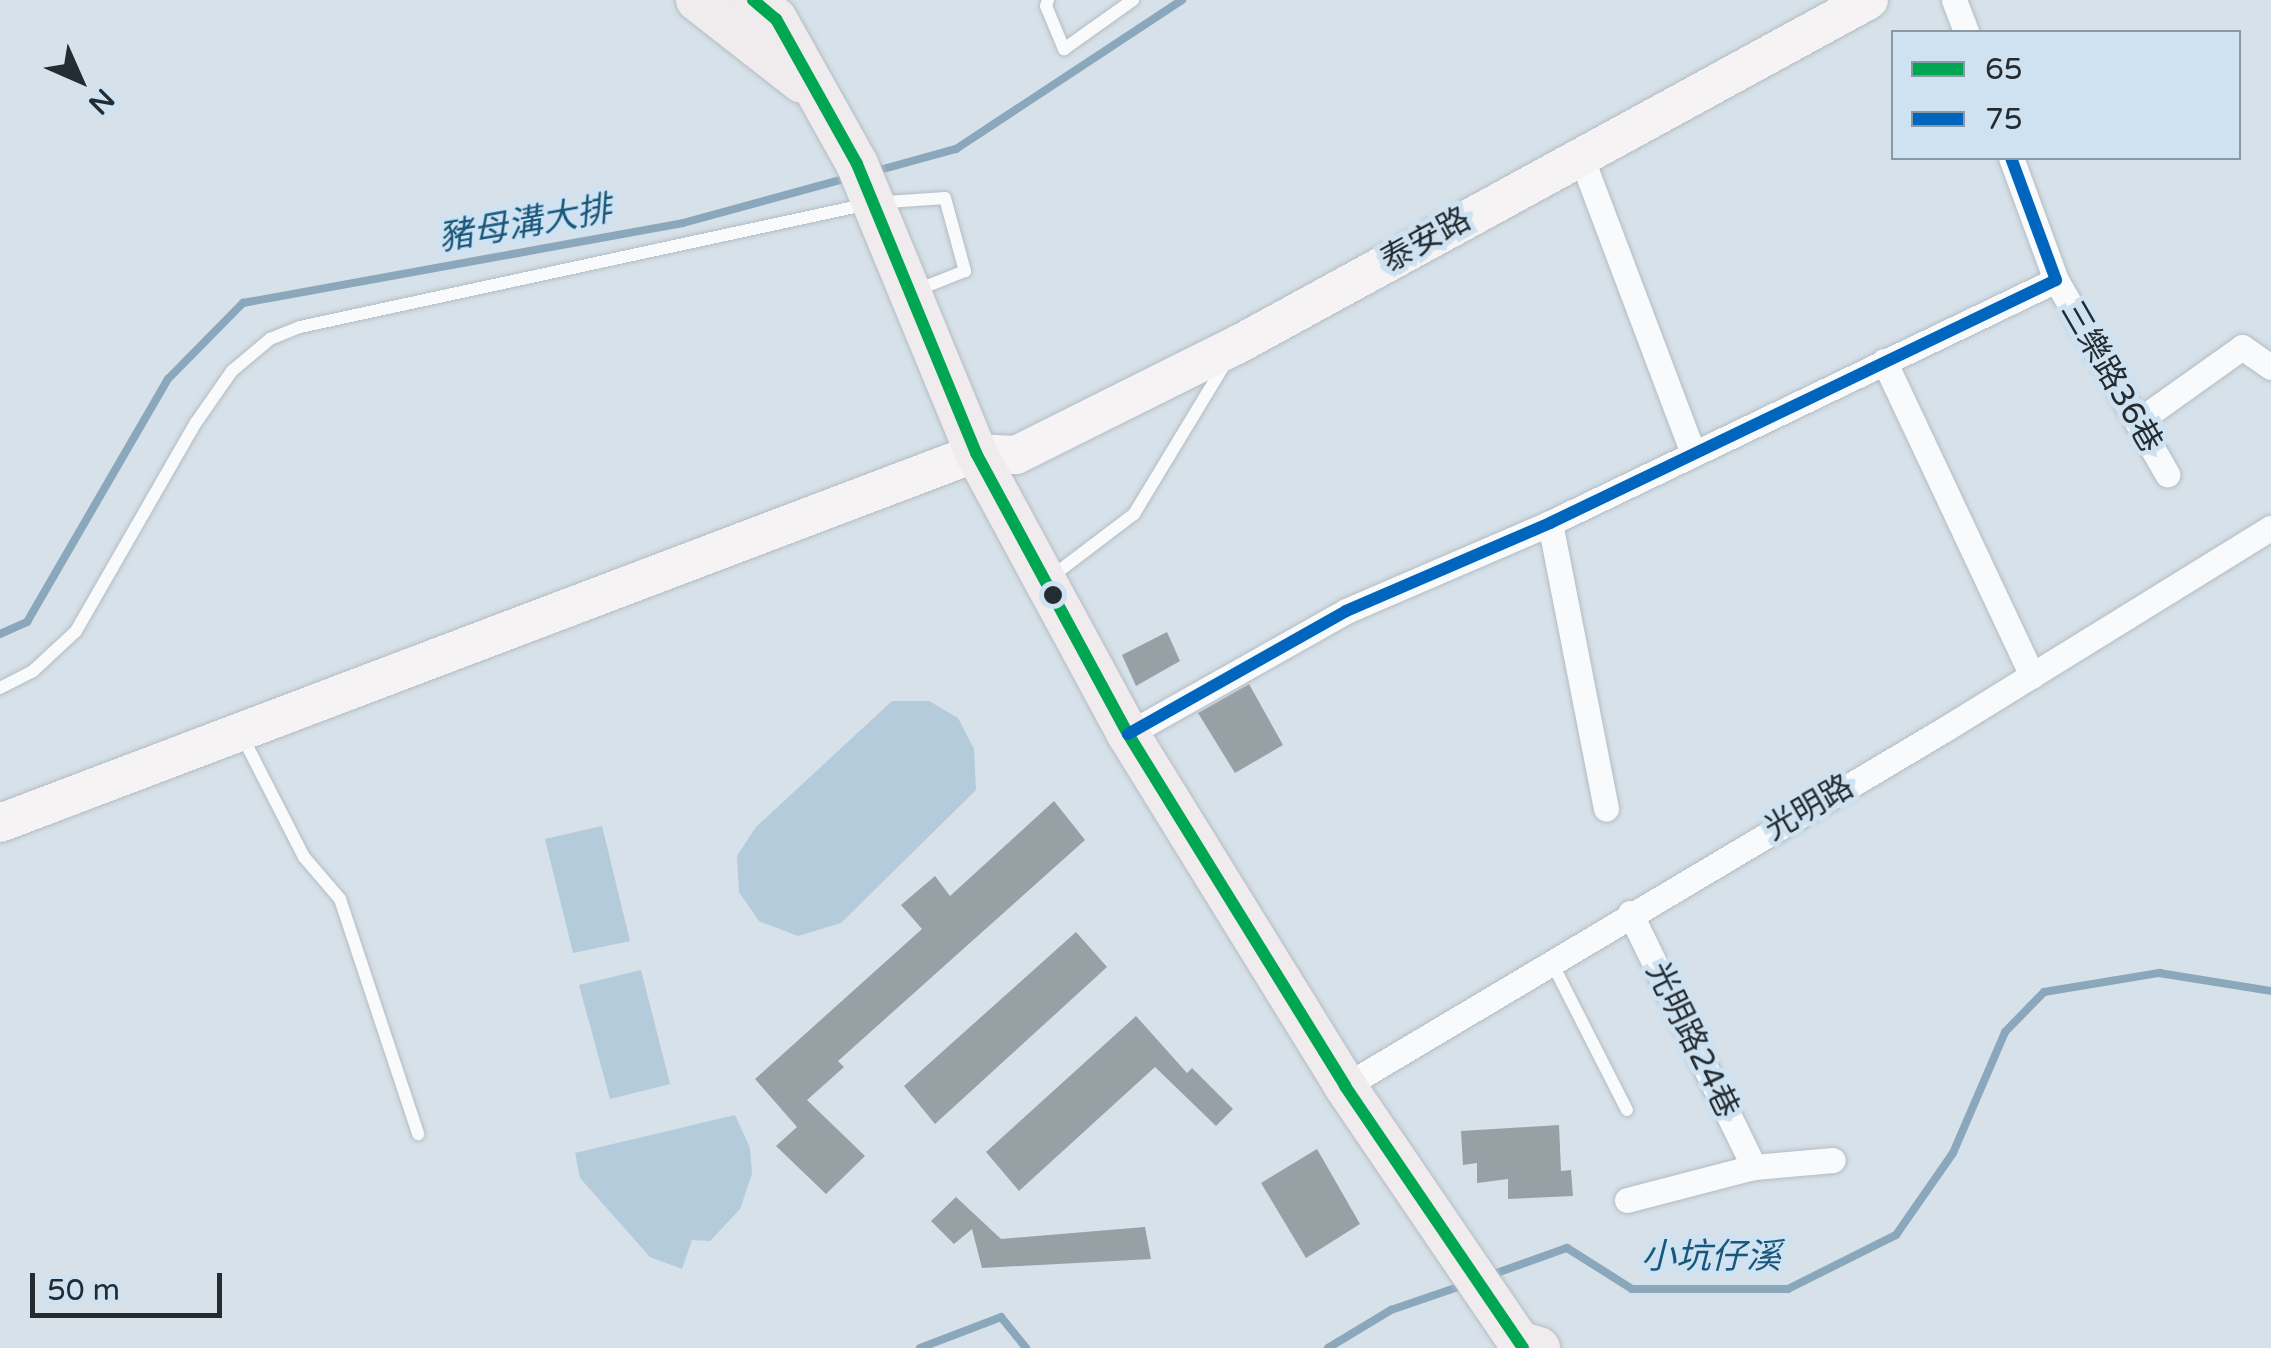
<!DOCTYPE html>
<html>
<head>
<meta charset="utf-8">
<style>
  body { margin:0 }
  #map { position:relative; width:2271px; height:1348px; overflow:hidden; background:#d6e1e9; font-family:"Varela Round","Noto Sans TC",sans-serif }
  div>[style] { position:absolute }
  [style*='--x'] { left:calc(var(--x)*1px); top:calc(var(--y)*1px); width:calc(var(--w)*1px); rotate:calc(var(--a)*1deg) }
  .green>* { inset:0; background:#b3cbdb }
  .stream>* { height:8px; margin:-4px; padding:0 4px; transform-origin:4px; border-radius:4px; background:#8aa7bb }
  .building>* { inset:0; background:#97a0a5 }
  .roads { filter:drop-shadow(0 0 2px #b4bcc3) drop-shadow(0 0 2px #b4bcc3) }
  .lane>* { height:12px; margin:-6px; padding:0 6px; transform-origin:6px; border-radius:6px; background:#f9fafc }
  .street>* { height:25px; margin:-12.5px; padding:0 12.5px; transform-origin:12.5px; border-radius:12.5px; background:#f9fafc }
  .secondary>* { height:38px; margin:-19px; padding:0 19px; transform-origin:19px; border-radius:19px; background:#f5f3f4 }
  .primary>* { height:42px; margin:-21px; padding:0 21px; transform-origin:21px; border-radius:21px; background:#f0ebec }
  .bus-1>* { height:12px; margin:-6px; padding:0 6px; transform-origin:6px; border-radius:6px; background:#00a651 }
  .bus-2>* { height:12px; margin:-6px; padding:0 6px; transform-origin:6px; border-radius:6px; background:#0065bd }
  .dots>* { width:28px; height:28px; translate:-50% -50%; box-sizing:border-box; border:5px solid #cee2f1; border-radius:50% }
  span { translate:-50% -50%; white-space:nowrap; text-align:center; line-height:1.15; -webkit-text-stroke:10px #cee2f1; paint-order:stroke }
  .street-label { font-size:32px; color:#242c31 }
  .water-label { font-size:35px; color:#18577b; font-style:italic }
  .legend { position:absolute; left:1891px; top:30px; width:350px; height:130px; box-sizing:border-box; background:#cee2f1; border:2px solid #8a99a4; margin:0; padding:12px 18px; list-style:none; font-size:30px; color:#242c31 }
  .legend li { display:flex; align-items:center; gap:20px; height:50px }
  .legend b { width:50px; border:2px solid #8a99a4 }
  .north { position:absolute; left:30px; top:30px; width:100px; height:100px; -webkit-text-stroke:8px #cee2f1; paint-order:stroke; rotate:135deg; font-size:28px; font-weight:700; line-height:40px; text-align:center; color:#242c31 }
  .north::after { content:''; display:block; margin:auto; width:35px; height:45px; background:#242c31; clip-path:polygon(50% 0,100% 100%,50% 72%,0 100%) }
  .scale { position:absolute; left:30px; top:1273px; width:192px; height:45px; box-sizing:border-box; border:5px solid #242c31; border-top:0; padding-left:12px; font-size:30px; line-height:35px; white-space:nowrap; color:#242c31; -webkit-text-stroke:8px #cee2f1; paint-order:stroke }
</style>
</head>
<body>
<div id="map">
  <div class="green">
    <div style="clip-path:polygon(892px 701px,929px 701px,958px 718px,974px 749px,976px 790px,841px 923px,798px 936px,759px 921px,739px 892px,737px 856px,756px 827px)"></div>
    <div style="clip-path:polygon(602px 826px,630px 941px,573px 953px,545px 839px)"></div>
    <div style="clip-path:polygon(641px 970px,670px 1084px,610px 1099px,579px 985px)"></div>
    <div style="clip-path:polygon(735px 1115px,750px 1148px,752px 1174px,740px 1209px,710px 1241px,692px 1240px,682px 1269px,650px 1257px,580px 1178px,575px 1153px)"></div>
  </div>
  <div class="stream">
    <div style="--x:876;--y:171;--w:83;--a:-15.4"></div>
    <div style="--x:956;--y:149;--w:271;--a:-33.4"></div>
    <div style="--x:0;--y:634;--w:30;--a:-24"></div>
    <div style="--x:27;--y:622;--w:281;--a:-59.9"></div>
    <div style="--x:168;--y:379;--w:107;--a:-45.4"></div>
    <div style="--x:243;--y:303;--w:447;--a:-10.3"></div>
    <div style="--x:683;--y:223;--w:171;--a:-15.3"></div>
    <div style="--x:1491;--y:1275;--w:81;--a:-19.6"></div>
    <div style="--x:1567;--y:1248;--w:77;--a:32.2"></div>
    <div style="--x:1632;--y:1289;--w:156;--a:0"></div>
    <div style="--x:1788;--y:1289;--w:121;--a:-26.6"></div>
    <div style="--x:1896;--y:1235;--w:100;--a:-55.2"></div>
    <div style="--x:1953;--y:1153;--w:132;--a:-66.7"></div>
    <div style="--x:2005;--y:1032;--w:56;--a:-45.7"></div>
    <div style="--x:2044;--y:992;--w:117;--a:-9.4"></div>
    <div style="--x:2159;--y:973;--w:113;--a:9.1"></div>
    <div style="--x:920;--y:1348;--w:87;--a:-20.9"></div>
    <div style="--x:1001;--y:1317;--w:40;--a:51"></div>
    <div style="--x:1328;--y:1348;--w:74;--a:-31.1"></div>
    <div style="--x:1391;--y:1310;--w:77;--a:-18.9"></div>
  </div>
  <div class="building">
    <div style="clip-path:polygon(1167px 632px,1180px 661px,1136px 686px,1122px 655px)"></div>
    <div style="clip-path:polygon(1249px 684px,1283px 745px,1235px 773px,1198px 713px)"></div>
    <div style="clip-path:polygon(1054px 801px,1085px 840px,838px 1061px,844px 1067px,807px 1100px,865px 1156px,826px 1194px,776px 1146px,797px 1127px,755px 1079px,922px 929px,901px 905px,935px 876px,950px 896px)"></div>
    <div style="clip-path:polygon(1076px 932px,1107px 967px,935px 1124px,904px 1086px)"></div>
    <div style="clip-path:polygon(1136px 1016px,1187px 1073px,1192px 1068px,1233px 1109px,1216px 1126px,1155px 1067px,1019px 1191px,986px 1152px)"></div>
    <div style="clip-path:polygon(1559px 1125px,1561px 1171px,1571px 1170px,1573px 1196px,1508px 1199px,1508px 1179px,1477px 1183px,1477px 1163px,1463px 1165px,1461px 1131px)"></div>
    <div style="clip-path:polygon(1317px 1149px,1360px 1224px,1306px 1258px,1261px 1183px)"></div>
    <div style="clip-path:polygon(956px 1197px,1001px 1239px,1145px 1227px,1151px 1259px,982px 1268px,972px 1229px,954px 1244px,931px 1221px)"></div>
  </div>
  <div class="roads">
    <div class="lane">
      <div style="--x:1048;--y:0;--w:6;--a:108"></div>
      <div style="--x:1046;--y:6;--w:47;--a:67.3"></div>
      <div style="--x:1064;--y:49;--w:85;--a:-35.4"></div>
      <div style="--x:1051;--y:577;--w:104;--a:-37.2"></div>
      <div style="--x:1134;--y:514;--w:175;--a:-58.8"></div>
      <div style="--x:0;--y:688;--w:37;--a:-27"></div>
      <div style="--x:33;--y:671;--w:59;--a:-42.9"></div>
      <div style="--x:76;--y:631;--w:239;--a:-60.1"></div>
      <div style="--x:195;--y:424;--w:65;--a:-55.1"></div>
      <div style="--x:232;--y:371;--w:50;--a:-40.1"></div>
      <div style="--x:270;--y:339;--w:32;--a:-22"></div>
      <div style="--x:300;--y:327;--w:586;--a:-12.21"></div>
      <div style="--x:873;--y:203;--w:72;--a:-4"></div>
      <div style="--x:945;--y:198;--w:76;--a:74.7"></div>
      <div style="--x:965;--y:271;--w:52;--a:158.4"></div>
      <div style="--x:241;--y:734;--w:138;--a:62.9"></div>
      <div style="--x:304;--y:857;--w:55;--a:49.4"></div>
      <div style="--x:340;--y:899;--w:248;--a:71.6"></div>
      <div style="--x:1552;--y:963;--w:165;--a:63"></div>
    </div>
    <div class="street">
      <div style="--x:1954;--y:0;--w:34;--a:69"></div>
      <div style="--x:1580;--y:154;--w:317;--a:69.3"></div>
      <div style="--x:2056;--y:280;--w:224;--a:60.2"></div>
      <div style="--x:1884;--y:361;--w:348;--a:64.8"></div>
      <div style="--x:2137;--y:422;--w:129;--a:-35.5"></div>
      <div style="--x:2242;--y:347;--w:35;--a:35"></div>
      <div style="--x:1550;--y:523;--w:291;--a:78.9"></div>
      <div style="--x:1128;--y:734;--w:250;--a:-29.4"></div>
      <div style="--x:1346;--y:611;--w:222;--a:-23.3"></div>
      <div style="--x:1550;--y:523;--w:561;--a:-25.65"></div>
      <div style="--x:2056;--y:280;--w:130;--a:-110.2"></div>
      <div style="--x:1630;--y:913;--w:283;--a:64"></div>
      <div style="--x:1754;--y:1167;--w:79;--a:-5.1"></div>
      <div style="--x:1345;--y:1086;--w:698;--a:-30.75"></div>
      <div style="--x:1945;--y:729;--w:383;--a:-31.7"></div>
      <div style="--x:1627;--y:1200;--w:131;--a:-14.6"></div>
    </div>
    <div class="secondary">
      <div style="--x:0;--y:823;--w:1044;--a:-20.76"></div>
      <div style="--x:976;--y:453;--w:40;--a:2.9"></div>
      <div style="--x:1016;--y:455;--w:247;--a:-26.5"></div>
      <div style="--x:1237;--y:345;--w:720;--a:-28.63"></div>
    </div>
    <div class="primary">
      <div style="--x:697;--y:0;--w:133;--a:38"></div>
      <div style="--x:753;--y:0;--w:30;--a:40"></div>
      <div style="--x:776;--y:19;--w:166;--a:60.8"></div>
      <div style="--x:857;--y:164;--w:313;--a:67.6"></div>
      <div style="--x:976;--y:453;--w:319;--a:61.6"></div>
      <div style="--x:1128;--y:734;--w:414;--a:58.3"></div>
      <div style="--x:1345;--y:1086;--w:310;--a:55.8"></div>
      <div style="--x:1519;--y:1342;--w:21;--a:17"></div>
    </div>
  </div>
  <div class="bus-1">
    <div style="--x:753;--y:0;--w:30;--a:40"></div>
    <div style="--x:776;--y:19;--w:166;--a:60.8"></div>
    <div style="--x:857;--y:164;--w:313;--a:67.6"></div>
    <div style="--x:976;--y:453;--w:319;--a:61.6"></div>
    <div style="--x:1128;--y:734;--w:414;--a:58.3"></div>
    <div style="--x:1345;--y:1086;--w:317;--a:55.8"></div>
  </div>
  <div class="bus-2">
    <div style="--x:1128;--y:734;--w:250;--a:-29.4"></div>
    <div style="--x:1346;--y:611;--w:222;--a:-23.3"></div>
    <div style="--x:1550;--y:523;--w:561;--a:-25.65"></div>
    <div style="--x:2056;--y:280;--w:130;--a:-110.2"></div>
  </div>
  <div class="dots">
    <div style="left:1053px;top:595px;background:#242c31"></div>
  </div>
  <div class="street-label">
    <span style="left:1426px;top:240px;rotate:-29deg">泰安路</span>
    <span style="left:2111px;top:377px;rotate:60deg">三樂路36巷</span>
    <span style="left:1809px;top:808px;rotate:-30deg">光明路</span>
    <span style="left:1692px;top:1040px;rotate:64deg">光明路24巷</span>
  </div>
  <div class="water-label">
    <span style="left:525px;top:224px;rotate:-10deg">豬母溝大排</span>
    <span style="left:1711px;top:1257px">小坑仔溪</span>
  </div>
  <ul class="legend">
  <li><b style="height:12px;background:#00a651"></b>65</li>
  <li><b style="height:12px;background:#0065bd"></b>75</li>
  </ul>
  <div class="north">N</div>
  <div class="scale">50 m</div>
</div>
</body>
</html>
